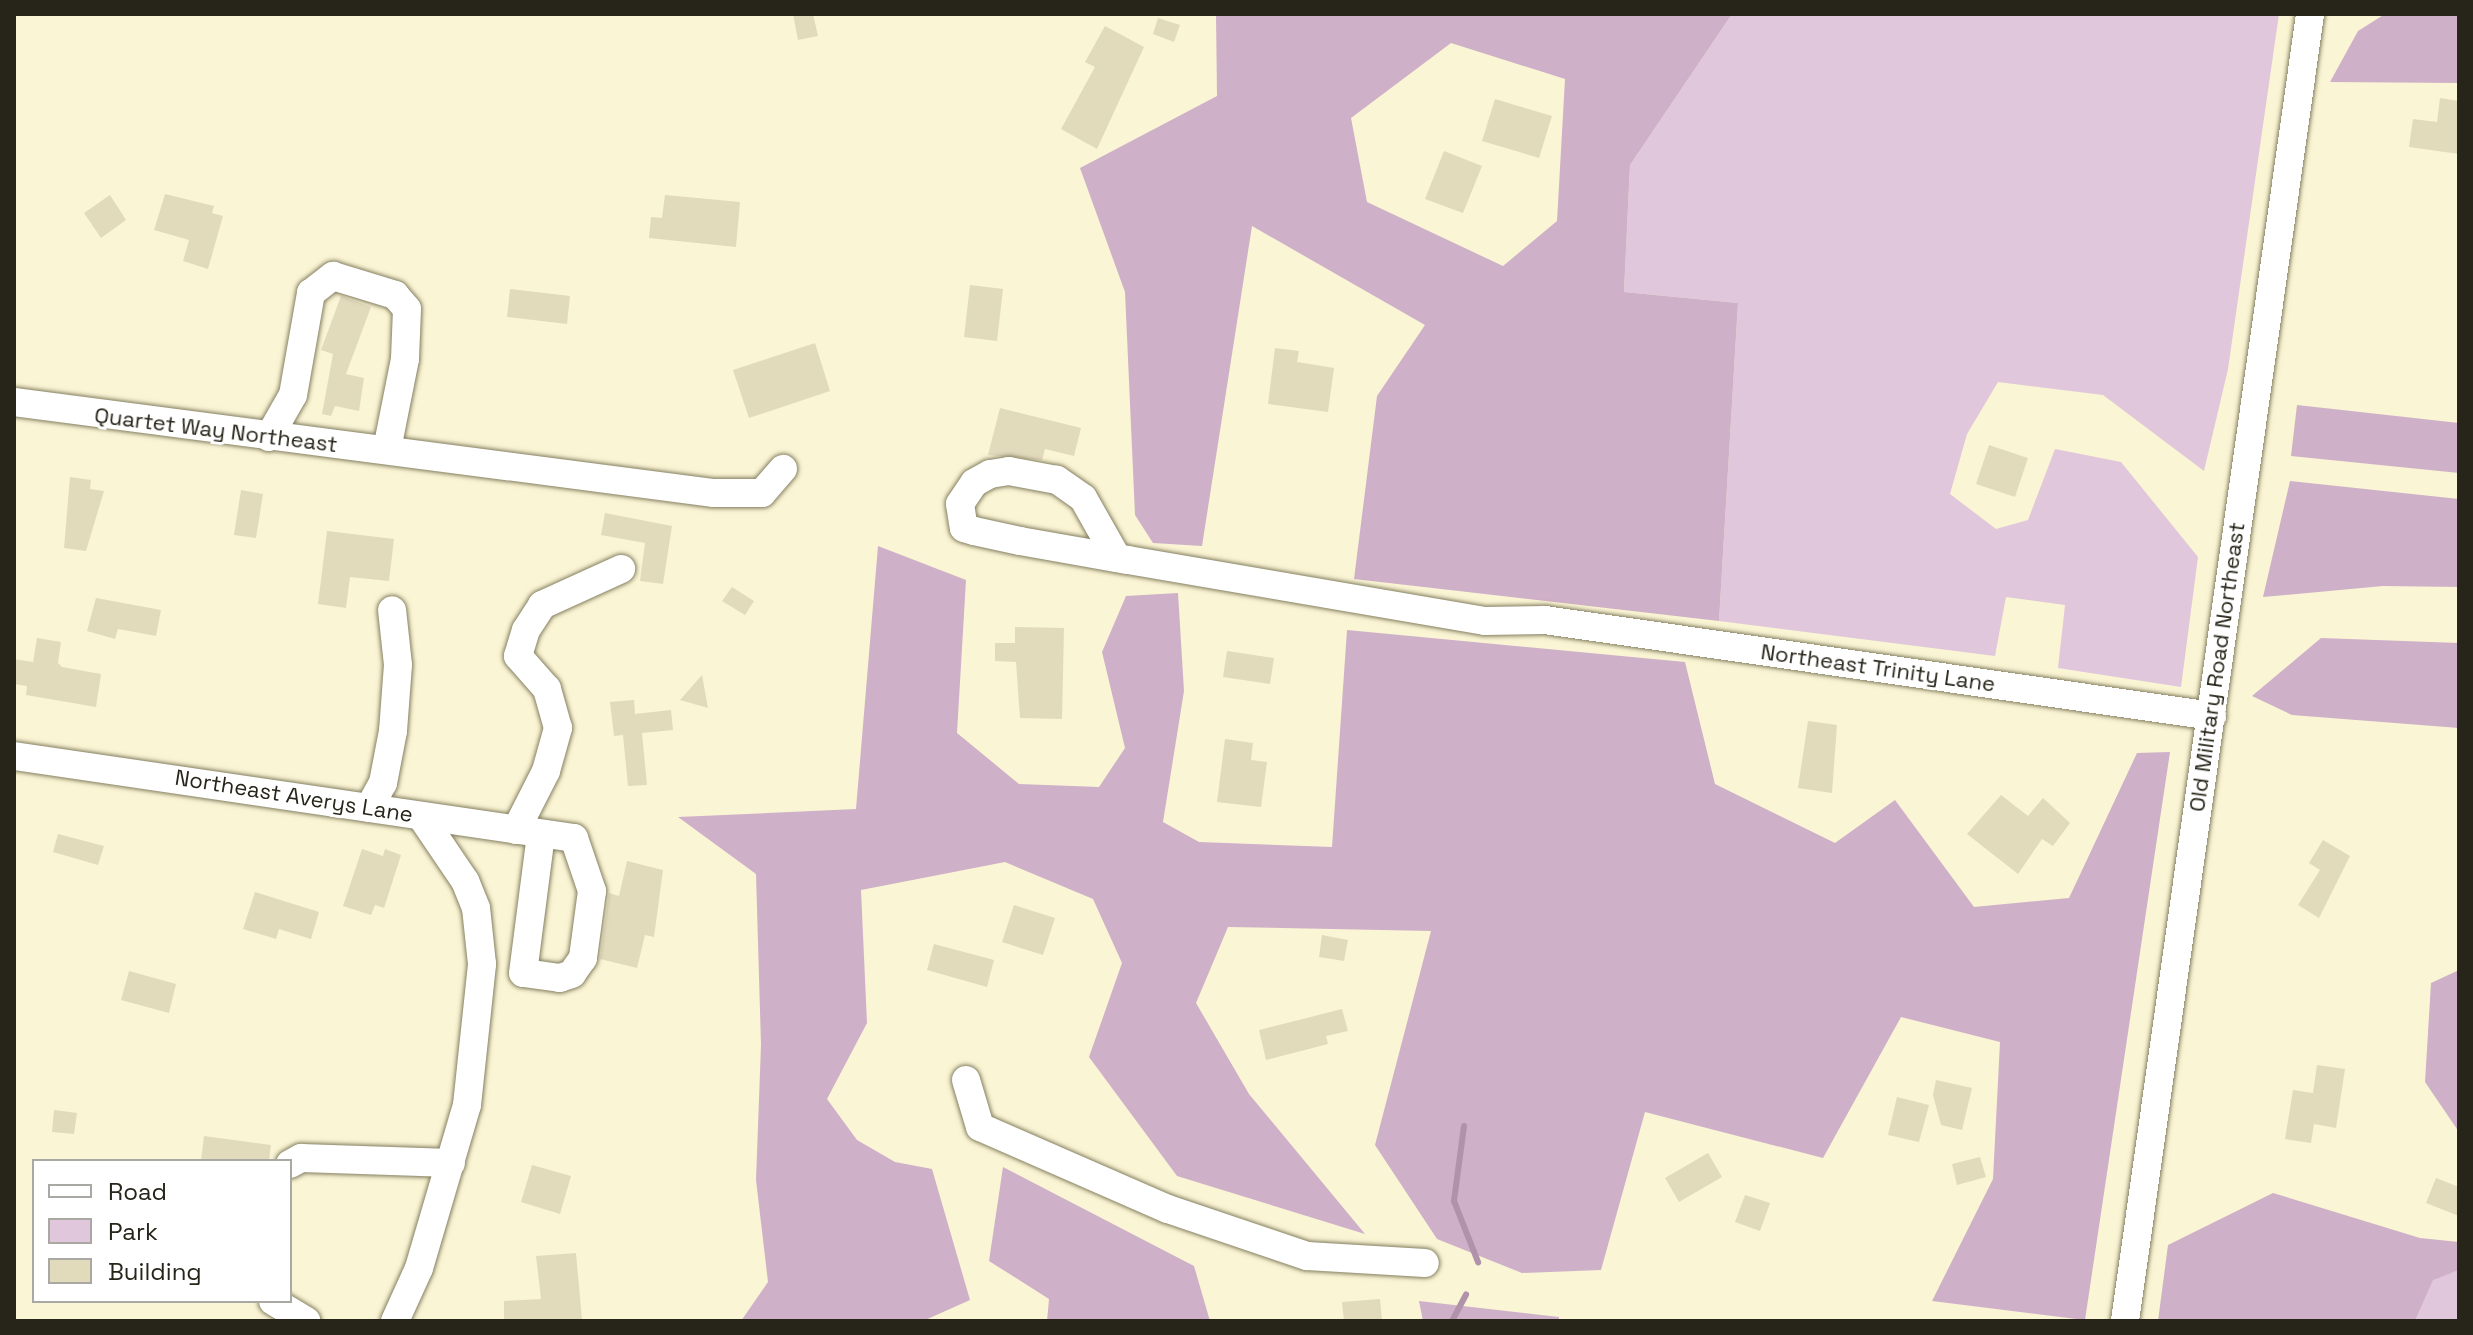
<!DOCTYPE html>
<html>
<head>
<meta charset="utf-8">
<style>
  body { margin:0 }
  #map { position:relative; width:2473px; height:1335px; overflow:hidden; background:#faf5d4; font-family:"Space Grotesk",sans-serif }
  div>[style] { position:absolute }
  [style*='--x'] { left:calc(var(--x)*1px); top:calc(var(--y)*1px); width:calc(var(--w)*1px); rotate:calc(var(--a)*1deg) }
  .green>* { inset:0; background:#e0c7db }
  .forest>* { inset:0; background:#cfb0c9 }
  .stream>* { height:6px; margin:-3px; padding:0 3px; transform-origin:3px; border-radius:3px; background:#b092aa }
  .building>* { inset:0; background:#e1dbbc }
  .roads { filter:drop-shadow(0 0 2px #847f61) drop-shadow(0 0 2px #847f61) }
  .minor>* { height:28px; margin:-14px; padding:0 14px; transform-origin:14px; border-radius:14px; background:#fff }
  span { translate:-50% -50%; white-space:nowrap; text-align:center; line-height:1.15; -webkit-text-stroke:6px #fff; paint-order:stroke }
  .street-label { font-size:22px; color:#272519 }
  .frame { position:absolute; inset:0; border:16px solid #272519; pointer-events:none }
  .legend { position:absolute; left:32px; top:1159px; width:260px; height:144px; box-sizing:border-box; background:#fff; border:2px solid #a9a8a3; margin:0; padding:10px 14px; list-style:none; font-size:24px; color:#272519 }
  .legend li { display:flex; align-items:center; gap:16px; height:40px }
  .legend b { width:40px; border:2px solid #a9a8a3 }
</style>
</head>
<body>
<div id="map">
  <div class="green">
    <div style="clip-path:polygon(1732px 14px,2279px 14px,2228px 369px,2204px 471px,2103px 395px,1998px 382px,1967px 434px,1950px 494px,1996px 529px,2028px 520px,2055px 449px,2121px 462px,2198px 557px,2181px 687px,2058px 668px,2065px 605px,2006px 597px,1995px 656px,1719px 621px,1738px 303px,1624px 292px,1630px 165px)"></div>
    <div style="clip-path:polygon(2459px 1270px,2459px 1321px,2415px 1321px,2433px 1279px)"></div>
  </div>
  <div class="forest">
    <div style="clip-path:polygon(evenodd,1216px 14px,1732px 14px,1630px 165px,1624px 292px,1738px 303px,1719px 621px,1354px 579px,1377px 396px,1425px 325px,1252px 226px,1202px 546px,1153px 543px,1135px 515px,1125px 292px,1080px 168px,1217px 96px,1216px 14px,1451px 43px,1565px 79px,1557px 221px,1503px 266px,1367px 202px,1351px 118px,1451px 43px)"></div>
    <div style="clip-path:polygon(2385px 14px,2459px 14px,2459px 83px,2330px 82px,2358px 31px)"></div>
    <div style="clip-path:polygon(2297px 405px,2459px 423px,2459px 473px,2291px 456px)"></div>
    <div style="clip-path:polygon(2290px 481px,2459px 499px,2459px 587px,2383px 586px,2263px 597px)"></div>
    <div style="clip-path:polygon(878px 546px,966px 580px,957px 733px,1019px 784px,1099px 787px,1125px 748px,1102px 652px,1126px 596px,1178px 593px,1184px 691px,1163px 822px,1199px 842px,1332px 847px,1347px 630px,1685px 662px,1715px 784px,1835px 843px,1895px 800px,1974px 907px,2069px 898px,2137px 753px,2170px 752px,2085px 1320px,1932px 1301px,1993px 1179px,2000px 1042px,1901px 1017px,1823px 1158px,1645px 1112px,1601px 1270px,1522px 1273px,1437px 1239px,1375px 1145px,1431px 931px,1228px 927px,1196px 1003px,1249px 1094px,1365px 1234px,1177px 1176px,1089px 1057px,1122px 963px,1093px 899px,1005px 862px,861px 890px,867px 1023px,827px 1099px,857px 1140px,895px 1162px,932px 1169px,970px 1300px,923px 1321px,741px 1321px,768px 1282px,756px 1180px,761px 1045px,756px 874px,678px 817px,856px 809px)"></div>
    <div style="clip-path:polygon(2321px 638px,2459px 643px,2459px 728px,2292px 715px,2252px 696px)"></div>
    <div style="clip-path:polygon(2459px 970px,2459px 1132px,2425px 1082px,2431px 983px)"></div>
    <div style="clip-path:polygon(1003px 1167px,1194px 1266px,1210px 1321px,1047px 1321px,1049px 1299px,989px 1261px)"></div>
    <div style="clip-path:polygon(2273px 1193px,2420px 1238px,2459px 1242px,2459px 1270px,2433px 1280px,2415px 1321px,2158px 1321px,2168px 1245px)"></div>
    <div style="clip-path:polygon(1419px 1301px,1559px 1317px,1559px 1321px,1423px 1321px)"></div>
  </div>
  <div class="stream">
    <div style="--x:1464;--y:1126;--w:76;--a:97.6"></div>
    <div style="--x:1454;--y:1201;--w:66;--a:68.5"></div>
    <div style="--x:1452;--y:1321;--w:30;--a:-62"></div>
  </div>
  <div class="building">
    <div style="clip-path:polygon(793px 14px,813px 14px,818px 36px,798px 40px)"></div>
    <div style="clip-path:polygon(1158px 18px,1180px 25px,1174px 42px,1153px 34px)"></div>
    <div style="clip-path:polygon(1105px 26px,1144px 47px,1097px 149px,1061px 129px,1095px 67px,1085px 62px)"></div>
    <div style="clip-path:polygon(2440px 98px,2459px 101px,2459px 154px,2409px 147px,2413px 119px,2437px 122px)"></div>
    <div style="clip-path:polygon(1495px 99px,1552px 116px,1539px 158px,1482px 141px)"></div>
    <div style="clip-path:polygon(1444px 151px,1482px 166px,1463px 213px,1425px 199px)"></div>
    <div style="clip-path:polygon(165px 194px,214px 206px,212px 213px,223px 216px,208px 269px,183px 261px,189px 240px,154px 230px)"></div>
    <div style="clip-path:polygon(110px 195px,126px 220px,101px 238px,84px 213px)"></div>
    <div style="clip-path:polygon(665px 195px,740px 202px,736px 247px,649px 238px,651px 217px,662px 218px)"></div>
    <div style="clip-path:polygon(970px 285px,1003px 289px,997px 341px,964px 337px)"></div>
    <div style="clip-path:polygon(510px 289px,570px 296px,567px 324px,507px 317px)"></div>
    <div style="clip-path:polygon(341px 296px,371px 307px,346px 374px,364px 378px,359px 411px,335px 406px,331px 416px,322px 414px,333px 354px,321px 350px)"></div>
    <div style="clip-path:polygon(815px 343px,830px 391px,749px 418px,733px 370px)"></div>
    <div style="clip-path:polygon(1275px 348px,1299px 351px,1297px 362px,1334px 368px,1328px 412px,1268px 404px)"></div>
    <div style="clip-path:polygon(1000px 408px,1081px 428px,1074px 456px,1045px 449px,1042px 460px,988px 455px)"></div>
    <div style="clip-path:polygon(1989px 445px,2028px 458px,2015px 497px,1976px 484px)"></div>
    <div style="clip-path:polygon(70px 477px,91px 480px,90px 489px,104px 491px,86px 551px,64px 548px)"></div>
    <div style="clip-path:polygon(241px 490px,263px 494px,256px 538px,234px 535px)"></div>
    <div style="clip-path:polygon(605px 513px,672px 526px,663px 584px,640px 581px,645px 543px,601px 535px)"></div>
    <div style="clip-path:polygon(327px 531px,394px 539px,389px 581px,350px 577px,346px 608px,318px 604px)"></div>
    <div style="clip-path:polygon(732px 587px,754px 601px,745px 615px,722px 601px)"></div>
    <div style="clip-path:polygon(96px 598px,161px 610px,156px 636px,118px 629px,115px 639px,87px 631px)"></div>
    <div style="clip-path:polygon(1015px 627px,1064px 628px,1062px 719px,1020px 718px,1016px 662px,995px 661px,995px 643px,1015px 643px)"></div>
    <div style="clip-path:polygon(37px 638px,61px 642px,58px 663px,62px 667px,101px 674px,96px 707px,26px 695px,27px 686px,14px 684px,14px 659px,33px 662px)"></div>
    <div style="clip-path:polygon(1227px 651px,1274px 658px,1270px 684px,1223px 677px)"></div>
    <div style="clip-path:polygon(702px 675px,708px 708px,680px 700px)"></div>
    <div style="clip-path:polygon(634px 700px,635px 714px,671px 710px,673px 730px,642px 733px,647px 785px,628px 786px,623px 735px,614px 736px,610px 702px)"></div>
    <div style="clip-path:polygon(1808px 721px,1837px 725px,1832px 793px,1798px 788px)"></div>
    <div style="clip-path:polygon(1225px 739px,1253px 743px,1251px 760px,1267px 762px,1261px 807px,1217px 802px)"></div>
    <div style="clip-path:polygon(2001px 795px,2028px 816px,2043px 798px,2070px 823px,2053px 846px,2042px 839px,2018px 874px,1967px 834px)"></div>
    <div style="clip-path:polygon(58px 834px,104px 846px,98px 865px,53px 852px)"></div>
    <div style="clip-path:polygon(2323px 840px,2350px 856px,2319px 918px,2298px 905px,2320px 870px,2309px 863px)"></div>
    <div style="clip-path:polygon(362px 849px,383px 856px,385px 849px,401px 855px,384px 908px,375px 905px,371px 915px,343px 906px)"></div>
    <div style="clip-path:polygon(627px 861px,663px 870px,654px 937px,645px 935px,637px 968px,600px 959px,609px 893px,619px 896px)"></div>
    <div style="clip-path:polygon(255px 892px,319px 912px,311px 939px,279px 929px,276px 939px,243px 929px)"></div>
    <div style="clip-path:polygon(1014px 905px,1055px 918px,1043px 955px,1002px 942px)"></div>
    <div style="clip-path:polygon(1322px 935px,1348px 940px,1344px 961px,1319px 957px)"></div>
    <div style="clip-path:polygon(934px 944px,994px 960px,987px 987px,927px 970px)"></div>
    <div style="clip-path:polygon(129px 971px,176px 984px,169px 1013px,121px 1000px)"></div>
    <div style="clip-path:polygon(1342px 1009px,1348px 1031px,1326px 1036px,1328px 1044px,1266px 1060px,1259px 1030px)"></div>
    <div style="clip-path:polygon(2317px 1065px,2345px 1069px,2336px 1128px,2314px 1124px,2311px 1143px,2285px 1139px,2293px 1090px,2313px 1093px)"></div>
    <div style="clip-path:polygon(1936px 1080px,1972px 1088px,1962px 1130px,1941px 1125px,1933px 1095px)"></div>
    <div style="clip-path:polygon(1897px 1097px,1929px 1105px,1919px 1142px,1888px 1135px)"></div>
    <div style="clip-path:polygon(54px 1110px,77px 1113px,74px 1134px,52px 1132px)"></div>
    <div style="clip-path:polygon(204px 1136px,271px 1145px,269px 1161px,201px 1161px)"></div>
    <div style="clip-path:polygon(1708px 1153px,1722px 1177px,1679px 1202px,1665px 1178px)"></div>
    <div style="clip-path:polygon(1980px 1157px,1986px 1177px,1957px 1185px,1952px 1164px)"></div>
    <div style="clip-path:polygon(532px 1165px,571px 1176px,560px 1214px,521px 1202px)"></div>
    <div style="clip-path:polygon(2436px 1178px,2459px 1187px,2459px 1216px,2426px 1203px)"></div>
    <div style="clip-path:polygon(1745px 1195px,1770px 1203px,1760px 1231px,1735px 1222px)"></div>
    <div style="clip-path:polygon(576px 1253px,582px 1320px,504px 1321px,504px 1301px,541px 1299px,536px 1256px)"></div>
    <div style="clip-path:polygon(1380px 1299px,1382px 1321px,1344px 1321px,1342px 1302px)"></div>
  </div>
  <div class="roads">
    <div class="minor">
      <div style="--x:14;--y:402;--w:706;--a:7.41"></div>
      <div style="--x:714;--y:493;--w:48;--a:0"></div>
      <div style="--x:762;--y:493;--w:32;--a:-49"></div>
      <div style="--x:269;--y:437;--w:48;--a:-60.3"></div>
      <div style="--x:293;--y:395;--w:104;--a:-80"></div>
      <div style="--x:311;--y:293;--w:28;--a:-38"></div>
      <div style="--x:333;--y:276;--w:65;--a:17"></div>
      <div style="--x:395;--y:295;--w:18;--a:49"></div>
      <div style="--x:407;--y:309;--w:50;--a:92.3"></div>
      <div style="--x:405;--y:359;--w:92;--a:101.3"></div>
      <div style="--x:1117;--y:558;--w:69;--a:-119.5"></div>
      <div style="--x:1083;--y:498;--w:32;--a:-145"></div>
      <div style="--x:1057;--y:480;--w:49;--a:-169.4"></div>
      <div style="--x:1009;--y:471;--w:19;--a:171"></div>
      <div style="--x:990;--y:474;--w:18;--a:151"></div>
      <div style="--x:974;--y:483;--w:25;--a:124"></div>
      <div style="--x:960;--y:504;--w:24;--a:81"></div>
      <div style="--x:964;--y:528;--w:10;--a:17"></div>
      <div style="--x:974;--y:531;--w:47;--a:12.3"></div>
      <div style="--x:1020;--y:541;--w:110;--a:10"></div>
      <div style="--x:1128;--y:560;--w:362;--a:9.7"></div>
      <div style="--x:1485;--y:621;--w:60;--a:-1"></div>
      <div style="--x:1545;--y:620;--w:674;--a:8.19"></div>
      <div style="--x:14;--y:756;--w:566;--a:8.33"></div>
      <div style="--x:574;--y:838;--w:56;--a:71.2"></div>
      <div style="--x:592;--y:891;--w:68;--a:97.7"></div>
      <div style="--x:583;--y:958;--w:19;--a:125"></div>
      <div style="--x:572;--y:974;--w:13;--a:162"></div>
      <div style="--x:560;--y:978;--w:37;--a:-172"></div>
      <div style="--x:523;--y:973;--w:140;--a:-82.6"></div>
      <div style="--x:369;--y:808;--w:29;--a:-61"></div>
      <div style="--x:383;--y:783;--w:53;--a:-79.1"></div>
      <div style="--x:393;--y:731;--w:66;--a:-85.7"></div>
      <div style="--x:398;--y:665;--w:55;--a:-96.2"></div>
      <div style="--x:516;--y:830;--w:66;--a:-63"></div>
      <div style="--x:546;--y:771;--w:45;--a:-74.4"></div>
      <div style="--x:558;--y:728;--w:41;--a:-105.8"></div>
      <div style="--x:547;--y:689;--w:44;--a:-131.3"></div>
      <div style="--x:518;--y:656;--w:27;--a:-73"></div>
      <div style="--x:526;--y:630;--w:30;--a:-57"></div>
      <div style="--x:542;--y:605;--w:87;--a:-24.5"></div>
      <div style="--x:966;--y:1080;--w:49;--a:73.4"></div>
      <div style="--x:980;--y:1127;--w:205;--a:23.6"></div>
      <div style="--x:1168;--y:1209;--w:147;--a:18.7"></div>
      <div style="--x:1307;--y:1256;--w:118;--a:3.4"></div>
      <div style="--x:290;--y:1164;--w:13;--a:-29"></div>
      <div style="--x:301;--y:1158;--w:150;--a:1.9"></div>
      <div style="--x:273;--y:1301;--w:39;--a:31"></div>
      <div style="--x:395;--y:1321;--w:58;--a:-65.6"></div>
      <div style="--x:419;--y:1268;--w:170;--a:-73.6"></div>
      <div style="--x:467;--y:1105;--w:142;--a:-83.9"></div>
      <div style="--x:482;--y:964;--w:56;--a:-96.1"></div>
      <div style="--x:476;--y:908;--w:29;--a:-112"></div>
      <div style="--x:465;--y:881;--w:78;--a:-124.1"></div>
      <div style="--x:2125;--y:1321;--w:1320;--a:-81.94"></div>
    </div>
  </div>
  <div class="street-label">
    <span style="left:216px;top:430px;rotate:7deg">Quartet Way Northeast</span>
    <span style="left:2217px;top:667px;rotate:-82deg">Old Military Road Northeast</span>
    <span style="left:1878px;top:668px;rotate:8deg">Northeast Trinity Lane</span>
    <span style="left:294px;top:796px;rotate:9deg">Northeast Averys Lane</span>
  </div>
  <div class="frame"></div>
  <ul class="legend">
  <li><b style="height:10px;background:#fff"></b>Road</li>
  <li><b style="height:22px;background:#e0c7db"></b>Park</li>
  <li><b style="height:22px;background:#e1dbbc"></b>Building</li>
  </ul>
</div>
</body>
</html>
